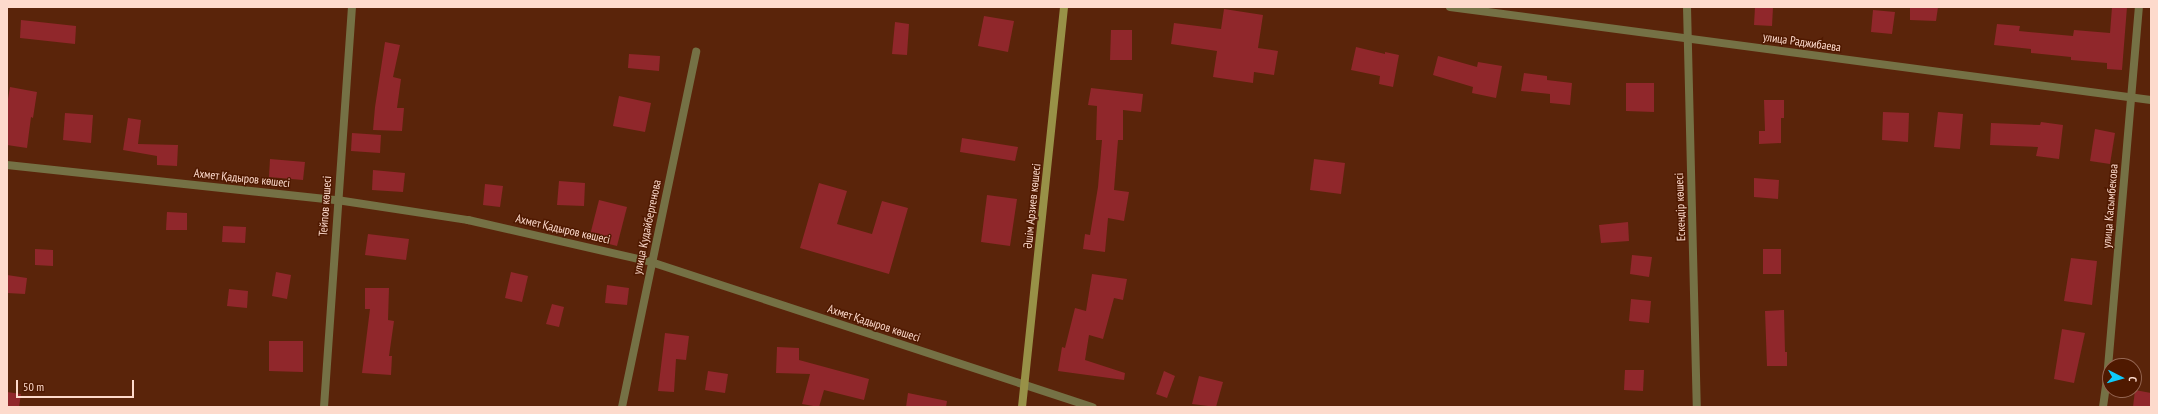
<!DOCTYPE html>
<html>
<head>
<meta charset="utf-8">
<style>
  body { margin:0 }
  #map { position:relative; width:2158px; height:414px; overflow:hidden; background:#5a240a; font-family:"PT Sans Narrow",sans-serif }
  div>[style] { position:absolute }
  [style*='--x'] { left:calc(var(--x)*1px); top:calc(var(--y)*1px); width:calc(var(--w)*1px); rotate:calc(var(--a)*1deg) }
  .building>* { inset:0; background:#90272b }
  .street>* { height:8px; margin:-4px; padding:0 4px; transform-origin:4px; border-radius:4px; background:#757145 }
  .secondary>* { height:8px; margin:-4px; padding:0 4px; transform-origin:4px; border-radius:4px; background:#989147 }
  span { translate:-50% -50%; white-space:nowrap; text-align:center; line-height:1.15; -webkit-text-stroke:3px #4f1900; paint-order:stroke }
  .street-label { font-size:12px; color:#fddacc }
  .frame { position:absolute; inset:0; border:8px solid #fddacc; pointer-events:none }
  .north { position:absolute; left:2102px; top:358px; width:40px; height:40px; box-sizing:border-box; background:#4f1900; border:1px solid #956652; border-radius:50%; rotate:96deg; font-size:11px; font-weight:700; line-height:16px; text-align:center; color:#fddacc }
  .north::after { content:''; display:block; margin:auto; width:14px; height:18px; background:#0fcafa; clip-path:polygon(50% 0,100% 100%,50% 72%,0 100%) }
  .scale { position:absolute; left:16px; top:380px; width:118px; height:18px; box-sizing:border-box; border:2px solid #fddacc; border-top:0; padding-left:5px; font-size:12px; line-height:14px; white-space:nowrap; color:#fddacc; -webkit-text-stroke:3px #4f1900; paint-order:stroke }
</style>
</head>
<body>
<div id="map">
  <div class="building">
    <div style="clip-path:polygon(1755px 7px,1773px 7px,1772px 26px,1754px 25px)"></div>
    <div style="clip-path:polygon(1910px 7px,1938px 7px,1936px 21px,1910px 20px)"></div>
    <div style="clip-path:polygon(2112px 7px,2127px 7px,2122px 70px,2107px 69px,2107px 63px,2071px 60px,2071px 57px,2031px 53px,2031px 49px,1994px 45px,1997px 24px,2020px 26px,2019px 31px,2073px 36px,2074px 30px,2110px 33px)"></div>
    <div style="clip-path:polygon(1224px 9px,1263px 15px,1258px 48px,1278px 51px,1274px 75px,1254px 72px,1253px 83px,1213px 77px,1217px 51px,1171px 44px,1174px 23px,1221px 29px)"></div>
    <div style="clip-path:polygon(1873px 10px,1895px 12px,1892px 34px,1871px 32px)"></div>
    <div style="clip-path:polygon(984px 16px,1014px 21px,1008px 52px,978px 46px)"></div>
    <div style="clip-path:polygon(21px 20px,76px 26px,75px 44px,20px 38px)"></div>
    <div style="clip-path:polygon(895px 22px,909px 24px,907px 55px,892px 54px)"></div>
    <div style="clip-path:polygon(1111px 30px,1132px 30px,1132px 60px,1110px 60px)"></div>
    <div style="clip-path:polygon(385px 42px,400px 45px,393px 77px,401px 79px,397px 108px,404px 108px,402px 131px,373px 130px,375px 107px)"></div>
    <div style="clip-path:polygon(1356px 47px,1385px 54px,1385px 52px,1399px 55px,1393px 87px,1379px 84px,1380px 76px,1351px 70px)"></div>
    <div style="clip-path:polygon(629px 54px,660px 56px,659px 71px,628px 68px)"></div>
    <div style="clip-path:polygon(1438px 56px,1477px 67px,1478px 62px,1502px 66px,1496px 98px,1472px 93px,1473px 87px,1433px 75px)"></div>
    <div style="clip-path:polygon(1524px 73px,1547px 76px,1547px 80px,1572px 83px,1570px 105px,1550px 103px,1550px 94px,1521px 91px)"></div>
    <div style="clip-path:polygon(1626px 83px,1654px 83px,1654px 112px,1626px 111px)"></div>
    <div style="clip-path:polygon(10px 87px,37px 92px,33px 118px,31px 117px,27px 148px,7px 145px,7px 105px)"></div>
    <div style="clip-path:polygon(1091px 88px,1143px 94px,1141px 112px,1123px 110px,1123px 140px,1118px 140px,1114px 190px,1129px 192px,1124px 221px,1108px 218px,1105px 252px,1083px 249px,1085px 234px,1090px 235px,1098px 187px,1102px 140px,1096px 140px,1097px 106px,1088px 105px)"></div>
    <div style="clip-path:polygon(619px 96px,651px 103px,645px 132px,613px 126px)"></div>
    <div style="clip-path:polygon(1764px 100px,1784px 100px,1784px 118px,1781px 118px,1781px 143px,1759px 144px,1759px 131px,1765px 131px)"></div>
    <div style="clip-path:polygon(1883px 112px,1909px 113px,1908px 142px,1882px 140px)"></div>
    <div style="clip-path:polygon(1938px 112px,1963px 114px,1960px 149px,1934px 147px)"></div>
    <div style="clip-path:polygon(65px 113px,93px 115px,91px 143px,63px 140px)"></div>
    <div style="clip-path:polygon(128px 118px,141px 120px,138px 144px,178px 145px,177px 166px,157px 165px,157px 156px,123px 150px)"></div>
    <div style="clip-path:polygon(2041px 122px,2063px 125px,2059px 159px,2036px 156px,2038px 147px,1990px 145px,1991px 123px,2040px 125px)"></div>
    <div style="clip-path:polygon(2095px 129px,2115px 133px,2110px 164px,2090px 161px)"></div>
    <div style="clip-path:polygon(352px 133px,381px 135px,380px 153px,351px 151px)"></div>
    <div style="clip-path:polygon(962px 138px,1018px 147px,1015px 161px,960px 152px)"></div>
    <div style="clip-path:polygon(270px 159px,305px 162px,303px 180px,269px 177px)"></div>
    <div style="clip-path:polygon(1314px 159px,1345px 163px,1341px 194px,1310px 190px)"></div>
    <div style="clip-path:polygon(373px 170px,405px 173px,403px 192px,372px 190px)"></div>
    <div style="clip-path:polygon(1754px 178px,1779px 180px,1778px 199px,1754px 197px)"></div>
    <div style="clip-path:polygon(559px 181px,585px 183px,584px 206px,557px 205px)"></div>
    <div style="clip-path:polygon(819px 183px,847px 191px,837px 224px,872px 234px,882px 201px,908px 208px,889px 274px,800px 248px)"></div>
    <div style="clip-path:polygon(485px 184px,503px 186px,500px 207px,483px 205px)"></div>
    <div style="clip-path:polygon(987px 195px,1017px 199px,1010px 246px,981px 242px)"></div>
    <div style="clip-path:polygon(599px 200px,627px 207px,617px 246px,589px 239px)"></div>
    <div style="clip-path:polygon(167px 212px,187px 213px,187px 230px,166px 230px)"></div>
    <div style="clip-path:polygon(1628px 222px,1629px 241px,1601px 243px,1599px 225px)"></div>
    <div style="clip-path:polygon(223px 226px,246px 227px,245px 243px,222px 242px)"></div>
    <div style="clip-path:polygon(368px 234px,409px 239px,406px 260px,365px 255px)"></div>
    <div style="clip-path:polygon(35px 249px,53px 250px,53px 266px,35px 265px)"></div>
    <div style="clip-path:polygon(1763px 249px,1781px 249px,1781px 274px,1763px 274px)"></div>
    <div style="clip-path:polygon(1632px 255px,1652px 257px,1649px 277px,1630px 274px)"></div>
    <div style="clip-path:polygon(2071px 258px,2097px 261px,2092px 305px,2064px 301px)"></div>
    <div style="clip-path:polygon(276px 272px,291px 275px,287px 299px,272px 296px)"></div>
    <div style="clip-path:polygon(511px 272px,528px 276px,522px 302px,505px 298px)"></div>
    <div style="clip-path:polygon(1092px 274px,1127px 279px,1123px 300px,1114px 298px,1103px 339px,1089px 335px,1085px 360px,1125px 373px,1124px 380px,1058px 371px,1062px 347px,1065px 348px,1075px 308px,1086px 311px)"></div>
    <div style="clip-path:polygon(7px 275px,27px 278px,25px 294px,7px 293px)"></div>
    <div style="clip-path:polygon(607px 285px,629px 288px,627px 305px,605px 303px)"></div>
    <div style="clip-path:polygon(365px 288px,389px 288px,388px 320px,394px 321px,389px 356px,392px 356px,391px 375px,362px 373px,370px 309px,365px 309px)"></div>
    <div style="clip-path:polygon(229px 289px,248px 291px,247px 308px,227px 306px)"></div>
    <div style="clip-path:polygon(1631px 299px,1651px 301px,1649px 323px,1629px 321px)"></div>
    <div style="clip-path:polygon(552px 304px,564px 307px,559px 327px,546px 324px)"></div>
    <div style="clip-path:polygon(1784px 310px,1785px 352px,1787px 352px,1787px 366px,1767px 366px,1765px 311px)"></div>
    <div style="clip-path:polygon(2062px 329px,2085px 333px,2074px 383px,2054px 379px)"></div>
    <div style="clip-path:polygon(665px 333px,689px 336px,686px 360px,676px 359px,674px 392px,658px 391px)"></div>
    <div style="clip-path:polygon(269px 341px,303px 341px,303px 372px,269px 371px)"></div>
    <div style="clip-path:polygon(777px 347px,799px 348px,799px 360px,869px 379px,864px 400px,824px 390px,819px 407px,802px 404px,810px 374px,776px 373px)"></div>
    <div style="clip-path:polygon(1625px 370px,1644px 370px,1643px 391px,1624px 390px)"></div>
    <div style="clip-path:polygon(708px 371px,728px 374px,725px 393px,705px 390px)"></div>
    <div style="clip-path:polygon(1164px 371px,1175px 376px,1167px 398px,1156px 394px)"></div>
    <div style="clip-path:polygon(1199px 376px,1223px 382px,1216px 407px,1192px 404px)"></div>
    <div style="clip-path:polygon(2135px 390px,2151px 393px,2151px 407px,2133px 407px)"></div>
    <div style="clip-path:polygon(7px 392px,21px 394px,19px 407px,7px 407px)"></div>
    <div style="clip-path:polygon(908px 393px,947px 401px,946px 407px,906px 407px)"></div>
  </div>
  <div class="street">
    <div style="--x:1450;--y:7;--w:707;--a:7.56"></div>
    <div style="--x:1687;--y:7;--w:400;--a:88.6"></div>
    <div style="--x:7;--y:165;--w:332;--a:6.1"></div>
    <div style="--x:337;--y:200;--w:133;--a:8.7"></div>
    <div style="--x:468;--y:220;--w:188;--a:12.9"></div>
    <div style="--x:651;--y:262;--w:465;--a:18.2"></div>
    <div style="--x:324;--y:407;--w:401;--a:-86"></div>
    <div style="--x:622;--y:407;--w:363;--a:-78.2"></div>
    <div style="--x:2103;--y:407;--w:28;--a:-82"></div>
    <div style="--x:2107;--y:379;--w:373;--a:-85.1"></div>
  </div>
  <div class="secondary">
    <div style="--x:1022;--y:407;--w:402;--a:-84"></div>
  </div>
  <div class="street-label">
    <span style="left:1802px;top:42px;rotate:8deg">улица Раджибаева</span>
    <span style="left:242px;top:178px;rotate:6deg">Ахмет Қадыров көшесі</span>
    <span style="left:325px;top:206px;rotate:-86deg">Тейпов көшесі</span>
    <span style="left:1032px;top:206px;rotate:-84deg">Әшім Арзиев көшесі</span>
    <span style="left:2110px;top:206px;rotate:-85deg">улица Касымбекова</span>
    <span style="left:1680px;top:207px;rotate:-92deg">Ескендір көшесі</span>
    <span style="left:647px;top:227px;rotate:-78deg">улица Кудайбергенова</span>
    <span style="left:563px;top:229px;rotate:13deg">Ахмет Қадыров көшесі</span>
    <span style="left:874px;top:323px;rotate:18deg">Ахмет Қадыров көшесі</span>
  </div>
  <div class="frame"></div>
  <div class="north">С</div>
  <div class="scale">50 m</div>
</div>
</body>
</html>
